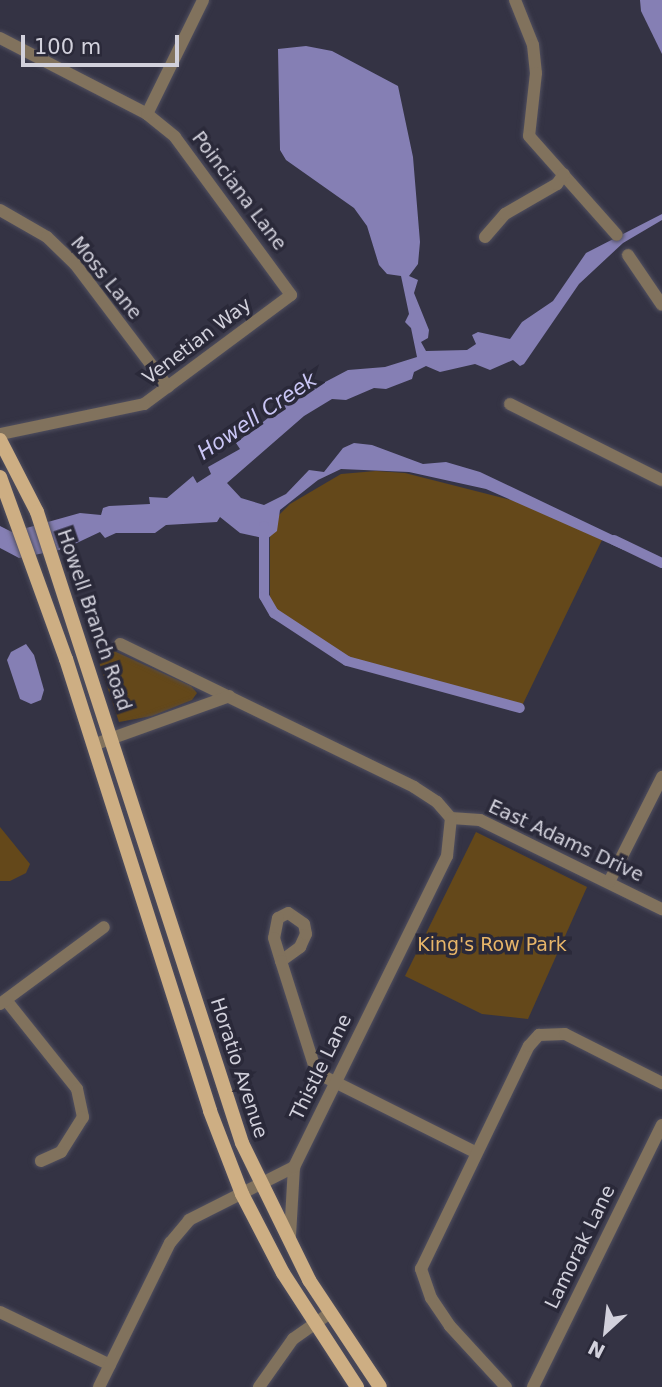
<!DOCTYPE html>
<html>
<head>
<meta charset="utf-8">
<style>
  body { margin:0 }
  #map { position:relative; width:662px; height:1387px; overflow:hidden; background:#343344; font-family:"DejaVu Sans",sans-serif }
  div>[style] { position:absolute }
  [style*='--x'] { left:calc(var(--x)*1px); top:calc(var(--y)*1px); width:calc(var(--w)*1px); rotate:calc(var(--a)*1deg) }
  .green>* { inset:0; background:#64481a }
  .water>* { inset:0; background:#857fb4 }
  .canal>* { height:10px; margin:-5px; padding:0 5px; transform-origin:5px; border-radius:5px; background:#857fb4 }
  .roads { filter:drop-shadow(0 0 2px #504f5f) drop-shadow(0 0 2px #504f5f) }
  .minor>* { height:12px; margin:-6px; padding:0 6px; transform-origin:6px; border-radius:6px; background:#81725d }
  .major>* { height:14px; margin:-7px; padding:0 7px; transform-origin:7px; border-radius:7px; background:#cdae83 }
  span { translate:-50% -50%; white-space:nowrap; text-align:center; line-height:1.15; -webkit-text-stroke:7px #2a2939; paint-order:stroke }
  .street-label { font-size:19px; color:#d2d1dc }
  .park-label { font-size:19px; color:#e7b569 }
  .water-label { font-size:21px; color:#c9c5f4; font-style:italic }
  .north { position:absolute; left:571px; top:1296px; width:70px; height:70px; -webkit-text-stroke:5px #2a2939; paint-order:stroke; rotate:207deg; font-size:19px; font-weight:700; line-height:28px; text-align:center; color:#d2d1dc }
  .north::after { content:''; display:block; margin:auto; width:24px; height:32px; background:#d2d1dc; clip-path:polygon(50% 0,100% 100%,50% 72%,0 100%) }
  .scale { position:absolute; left:21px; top:35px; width:158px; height:32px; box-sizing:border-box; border:4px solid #d2d1dc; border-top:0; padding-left:9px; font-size:21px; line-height:24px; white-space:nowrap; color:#d2d1dc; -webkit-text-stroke:5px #2a2939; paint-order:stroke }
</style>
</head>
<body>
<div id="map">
  <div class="green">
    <div style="clip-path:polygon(376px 471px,405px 473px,527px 504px,602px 540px,520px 710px,348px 661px,270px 610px,270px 524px,290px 504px,341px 474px)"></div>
    <div style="clip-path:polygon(92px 641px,191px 686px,197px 693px,192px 700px,152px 716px,119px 722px)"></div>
    <div style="clip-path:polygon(0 827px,30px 864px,26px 873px,10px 881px,0 881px)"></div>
    <div style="clip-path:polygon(476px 832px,587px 887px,528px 1019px,482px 1014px,405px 976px)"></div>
  </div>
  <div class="water">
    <div style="clip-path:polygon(640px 0,662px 0,662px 54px,641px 11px)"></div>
    <div style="clip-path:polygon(306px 46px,332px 51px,398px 86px,413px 157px,420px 242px,418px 264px,409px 276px,418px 280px,414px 293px,429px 330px,428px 338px,421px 342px,426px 351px,467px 350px,476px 344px,472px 335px,478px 332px,510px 339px,522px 322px,553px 301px,586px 253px,662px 214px,662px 220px,623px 243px,579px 284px,524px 364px,520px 366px,513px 360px,490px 370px,475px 364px,440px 372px,426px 366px,414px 372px,412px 379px,386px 389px,374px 388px,346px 400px,332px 399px,304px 416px,227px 483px,241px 498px,264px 505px,286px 494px,309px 470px,324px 472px,343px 448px,354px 443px,372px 445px,423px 464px,446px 462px,480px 472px,625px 541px,624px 550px,486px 489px,409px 472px,341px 469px,318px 480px,280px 510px,277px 531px,267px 539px,240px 533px,220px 517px,217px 522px,166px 525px,155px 533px,116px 533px,105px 538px,100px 532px,64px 549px,19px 558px,0 548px,0 526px,12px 532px,80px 513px,101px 515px,103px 508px,109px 506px,150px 504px,149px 497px,167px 498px,193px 476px,197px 483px,211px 474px,208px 467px,240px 449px,236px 443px,291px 400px,348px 370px,385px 367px,417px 357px,411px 328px,405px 322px,409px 314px,401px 276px,387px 274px,379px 265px,367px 226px,354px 208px,286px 160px,280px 150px,278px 49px)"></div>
    <div style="clip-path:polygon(26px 644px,34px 655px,44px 690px,41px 700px,31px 704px,20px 699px,7px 660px,11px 652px)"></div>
  </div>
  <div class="canal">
    <div style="--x:264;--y:526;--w:70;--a:90"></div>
    <div style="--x:264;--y:596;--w:20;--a:60"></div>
    <div style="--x:274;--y:613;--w:87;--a:33.3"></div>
    <div style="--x:347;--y:661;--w:179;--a:15.2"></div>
    <div style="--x:614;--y:540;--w:53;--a:25.6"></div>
  </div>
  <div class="roads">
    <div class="minor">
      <div style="--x:515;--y:0;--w:48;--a:68.2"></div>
      <div style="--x:533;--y:45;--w:28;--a:84"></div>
      <div style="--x:536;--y:73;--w:63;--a:96.3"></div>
      <div style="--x:529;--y:136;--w:132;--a:48.4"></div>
      <div style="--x:0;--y:38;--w:165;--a:27.3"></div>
      <div style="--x:147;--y:114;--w:36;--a:39"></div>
      <div style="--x:175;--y:137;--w:196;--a:53.7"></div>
      <div style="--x:291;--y:295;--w:183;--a:143.4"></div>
      <div style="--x:144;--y:404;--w:147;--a:168.2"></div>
      <div style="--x:147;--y:114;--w:127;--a:-63.8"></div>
      <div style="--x:0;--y:210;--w:54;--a:29.9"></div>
      <div style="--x:47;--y:237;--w:39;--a:44"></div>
      <div style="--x:75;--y:264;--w:154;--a:52.9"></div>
      <div style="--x:485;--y:237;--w:30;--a:-49"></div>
      <div style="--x:505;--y:214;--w:60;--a:-30"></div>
      <div style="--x:557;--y:184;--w:12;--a:-55"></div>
      <div style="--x:628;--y:255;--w:60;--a:55.8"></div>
      <div style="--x:510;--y:404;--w:170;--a:26.6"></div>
      <div style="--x:120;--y:644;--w:327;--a:25.9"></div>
      <div style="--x:414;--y:787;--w:27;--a:33"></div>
      <div style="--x:437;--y:802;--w:21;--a:49"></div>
      <div style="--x:93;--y:745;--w:145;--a:-19.7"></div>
      <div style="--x:451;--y:818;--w:29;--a:4"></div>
      <div style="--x:480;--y:820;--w:203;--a:26.1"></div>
      <div style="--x:609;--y:882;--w:118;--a:-63.2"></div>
      <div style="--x:281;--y:961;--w:24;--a:-36"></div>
      <div style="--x:300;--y:947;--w:14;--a:-65"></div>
      <div style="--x:306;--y:934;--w:10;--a:-101"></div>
      <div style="--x:304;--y:924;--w:19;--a:-145"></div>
      <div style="--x:288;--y:913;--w:11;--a:153"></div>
      <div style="--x:278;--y:918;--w:20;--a:101"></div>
      <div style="--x:274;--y:938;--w:24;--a:73"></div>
      <div style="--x:281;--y:961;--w:109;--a:72.4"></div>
      <div style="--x:314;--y:1065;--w:12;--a:55"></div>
      <div style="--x:321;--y:1075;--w:172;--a:26.6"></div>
      <div style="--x:6;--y:1000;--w:114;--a:51.4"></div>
      <div style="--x:77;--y:1089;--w:29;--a:78"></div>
      <div style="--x:83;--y:1117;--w:41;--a:122.2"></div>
      <div style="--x:61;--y:1152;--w:22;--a:156"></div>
      <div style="--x:0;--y:1004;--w:129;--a:-36.5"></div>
      <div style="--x:290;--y:1236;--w:69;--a:-86.7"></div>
      <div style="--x:0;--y:1312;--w:122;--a:25.7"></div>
      <div style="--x:99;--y:1387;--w:161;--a:-63.8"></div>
      <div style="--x:170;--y:1243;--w:30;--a:-50"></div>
      <div style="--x:189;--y:1220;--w:118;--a:-26.8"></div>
      <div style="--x:294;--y:1167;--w:347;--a:-63.8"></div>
      <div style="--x:447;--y:856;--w:38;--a:-84"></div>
      <div style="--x:259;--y:1387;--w:59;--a:-54.7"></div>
      <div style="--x:293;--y:1339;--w:45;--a:-35.1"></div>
      <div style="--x:506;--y:1387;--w:83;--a:-132.6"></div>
      <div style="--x:450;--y:1326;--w:34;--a:-124"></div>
      <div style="--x:431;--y:1298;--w:31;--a:-109"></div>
      <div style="--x:421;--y:1269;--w:248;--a:-64.2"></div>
      <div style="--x:529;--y:1046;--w:15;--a:-48"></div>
      <div style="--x:539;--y:1035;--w:26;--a:-2"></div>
      <div style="--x:565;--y:1034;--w:109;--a:26.8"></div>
      <div style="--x:533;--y:1387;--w:292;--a:-63.8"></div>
    </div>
    <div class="major">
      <div style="--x:0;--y:440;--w:81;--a:62.8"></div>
      <div style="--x:37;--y:512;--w:663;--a:72"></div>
      <div style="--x:242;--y:1143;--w:153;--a:63.9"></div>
      <div style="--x:309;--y:1280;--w:128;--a:56.4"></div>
      <div style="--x:0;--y:477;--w:194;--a:70.1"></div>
      <div style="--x:66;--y:659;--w:474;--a:72.3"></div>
      <div style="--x:210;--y:1111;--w:89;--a:68.9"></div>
      <div style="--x:242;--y:1194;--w:89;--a:62.6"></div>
      <div style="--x:283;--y:1273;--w:136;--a:57"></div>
    </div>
  </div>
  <div class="street-label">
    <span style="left:239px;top:191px;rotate:53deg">Poinciana Lane</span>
    <span style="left:106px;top:278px;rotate:51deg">Moss Lane</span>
    <span style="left:197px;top:341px;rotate:-37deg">Venetian Way</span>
    <span style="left:94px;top:620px;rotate:71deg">Howell Branch Road</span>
    <span style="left:566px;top:841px;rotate:25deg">East Adams Drive</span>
    <span style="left:321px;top:1067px;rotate:-64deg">Thistle Lane</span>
    <span style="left:239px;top:1068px;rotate:72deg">Horatio Avenue</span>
    <span style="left:580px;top:1247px;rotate:-64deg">Lamorak Lane</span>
  </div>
  <div class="park-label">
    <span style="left:492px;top:945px">King's Row Park</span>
  </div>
  <div class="water-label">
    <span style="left:257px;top:416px;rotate:-34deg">Howell Creek</span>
  </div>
  <div class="north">N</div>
  <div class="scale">100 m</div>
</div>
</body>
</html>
